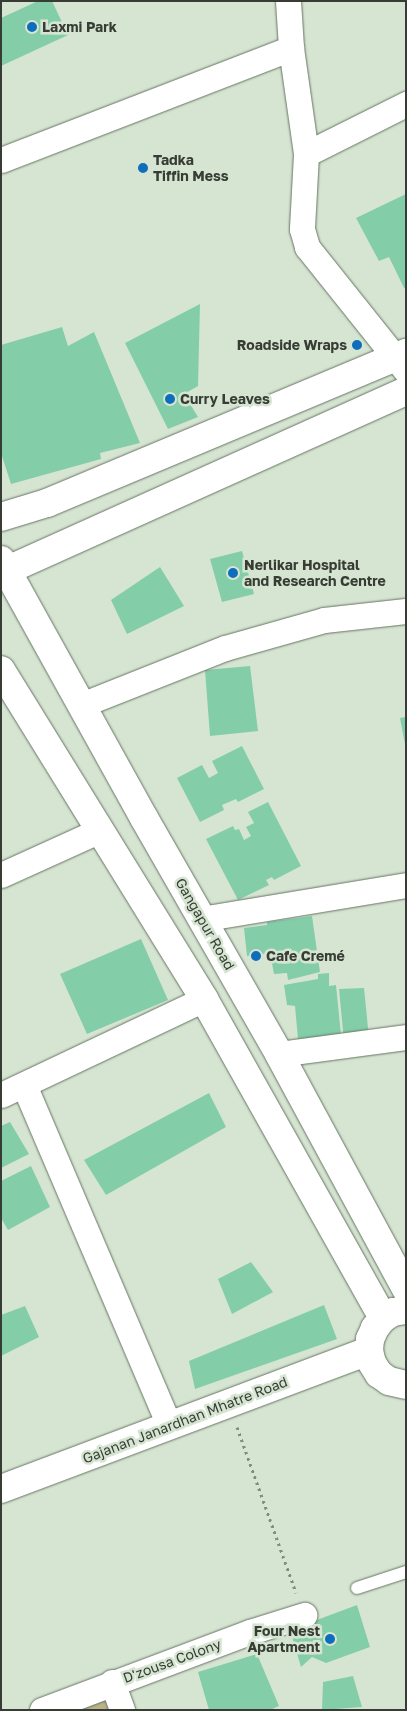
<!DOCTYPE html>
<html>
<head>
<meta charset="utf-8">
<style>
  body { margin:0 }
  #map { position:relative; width:407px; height:1711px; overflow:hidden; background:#d6e5d2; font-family:"Golos Text",sans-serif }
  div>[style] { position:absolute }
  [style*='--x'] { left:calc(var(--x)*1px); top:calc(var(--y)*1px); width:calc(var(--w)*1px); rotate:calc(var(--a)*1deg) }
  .green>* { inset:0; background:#bcb289 }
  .building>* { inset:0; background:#84cda9 }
  .path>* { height:3px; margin-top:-1.5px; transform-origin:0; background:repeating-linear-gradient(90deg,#818b7e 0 2.5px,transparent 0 6.5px) }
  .roads { filter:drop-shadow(0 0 1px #677464) drop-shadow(0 0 1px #677464) }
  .lane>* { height:12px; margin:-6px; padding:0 6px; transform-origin:6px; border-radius:6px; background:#fff }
  .street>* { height:25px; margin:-12.5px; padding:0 12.5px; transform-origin:12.5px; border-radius:12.5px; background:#fff }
  .secondary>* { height:28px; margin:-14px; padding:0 14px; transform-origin:14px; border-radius:14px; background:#fff }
  .primary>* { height:28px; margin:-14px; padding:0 14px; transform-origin:14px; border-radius:14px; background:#fff }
  .dots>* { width:14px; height:14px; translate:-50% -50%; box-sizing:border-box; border:2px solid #d6e5d2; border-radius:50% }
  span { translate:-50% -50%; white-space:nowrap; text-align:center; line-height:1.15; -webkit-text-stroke:5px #d6e5d2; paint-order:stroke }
  .poi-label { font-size:14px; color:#373d35; font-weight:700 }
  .left { translate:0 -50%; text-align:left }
  .right { translate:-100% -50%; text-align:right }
  .street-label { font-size:14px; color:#373d35 }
  .frame { position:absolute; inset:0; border:2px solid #373d35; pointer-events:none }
</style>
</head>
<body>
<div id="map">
  <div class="green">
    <div style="clip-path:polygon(108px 1689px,115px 1710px,57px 1710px)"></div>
  </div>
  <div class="building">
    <div style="clip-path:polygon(38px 1px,52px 1px,68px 35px,1px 66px,1px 18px)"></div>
    <div style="clip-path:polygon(406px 194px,406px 287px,404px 288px,389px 257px,379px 261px,356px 218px)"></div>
    <div style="clip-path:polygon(200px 304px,198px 386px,184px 394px,198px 417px,168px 429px,125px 343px)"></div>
    <div style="clip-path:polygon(62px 327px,68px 346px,94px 332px,140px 443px,100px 453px,101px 459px,11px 484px,1px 453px,1px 345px)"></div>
    <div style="clip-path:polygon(242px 551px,254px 594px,222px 602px,210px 559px)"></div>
    <div style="clip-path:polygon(160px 567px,184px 606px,127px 634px,111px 600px)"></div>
    <div style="clip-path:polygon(250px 666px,258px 731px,210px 736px,205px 670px)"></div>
    <div style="clip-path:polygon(406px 717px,406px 744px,405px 744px,400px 718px)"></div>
    <div style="clip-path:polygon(242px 746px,264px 789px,238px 802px,236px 799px,222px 805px,224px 810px,200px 822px,177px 778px,202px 765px,209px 778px,218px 773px,212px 761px)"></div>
    <div style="clip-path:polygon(268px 802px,301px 866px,274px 880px,272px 877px,266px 880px,269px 885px,238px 900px,206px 839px,233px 826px,235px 830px,239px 829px,244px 840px,251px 836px,246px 827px,254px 823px,248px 812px)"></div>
    <div style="clip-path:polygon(312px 916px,320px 972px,288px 980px,287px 973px,274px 974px,270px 953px,247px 956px,244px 928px,267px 925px,267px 922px)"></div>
    <div style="clip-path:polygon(141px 939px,168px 1000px,87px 1034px,60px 974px)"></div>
    <div style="clip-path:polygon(329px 973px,329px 986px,336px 985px,341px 1035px,298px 1039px,295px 1006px,287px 1005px,284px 985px,318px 979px,318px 974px)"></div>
    <div style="clip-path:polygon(364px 988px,369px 1038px,344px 1041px,339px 989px)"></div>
    <div style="clip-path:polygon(209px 1093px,226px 1127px,106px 1195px,84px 1160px)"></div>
    <div style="clip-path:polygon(10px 1122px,29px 1154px,1px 1168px,1px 1126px)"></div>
    <div style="clip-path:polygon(31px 1166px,50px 1207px,8px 1230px,1px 1218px,1px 1181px)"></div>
    <div style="clip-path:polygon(251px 1262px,273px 1292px,232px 1314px,218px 1279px)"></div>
    <div style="clip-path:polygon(324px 1305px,337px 1339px,195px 1389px,189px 1361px)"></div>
    <div style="clip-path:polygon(25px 1306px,39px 1337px,1px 1356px,1px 1315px)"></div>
    <div style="clip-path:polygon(357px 1605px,370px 1647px,326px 1663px,312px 1657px,301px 1667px,290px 1630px)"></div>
    <div style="clip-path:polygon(257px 1654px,279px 1706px,270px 1710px,209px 1710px,198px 1672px)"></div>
    <div style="clip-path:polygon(353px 1676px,362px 1707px,322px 1710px,323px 1682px)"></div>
  </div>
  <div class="path">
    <div style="--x:237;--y:1427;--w:176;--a:70.4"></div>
  </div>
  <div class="roads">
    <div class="lane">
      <div style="--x:357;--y:1588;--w:52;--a:-18.1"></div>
    </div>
    <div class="street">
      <div style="--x:288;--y:1;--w:47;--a:86.3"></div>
      <div style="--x:291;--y:48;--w:107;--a:81.9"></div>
      <div style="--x:306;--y:154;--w:75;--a:93.1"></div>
      <div style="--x:302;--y:229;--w:19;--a:74"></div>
      <div style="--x:307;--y:247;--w:159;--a:51.4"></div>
      <div style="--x:306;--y:154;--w:112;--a:-26.6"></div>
      <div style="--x:1;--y:160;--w:311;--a:-21.1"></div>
      <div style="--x:81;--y:705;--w:155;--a:-21.6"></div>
      <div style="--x:225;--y:648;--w:103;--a:-15.8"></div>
      <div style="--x:324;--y:620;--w:82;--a:-6.3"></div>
      <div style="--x:1;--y:875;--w:109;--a:-24.4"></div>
      <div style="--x:201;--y:919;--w:208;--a:-9.4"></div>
      <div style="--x:279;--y:1054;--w:128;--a:-7.6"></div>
      <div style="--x:24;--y:1085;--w:370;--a:66.9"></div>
      <div style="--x:1;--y:1095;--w:225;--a:-25.3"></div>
      <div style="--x:112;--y:1682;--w:30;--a:70"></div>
      <div style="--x:42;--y:1710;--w:222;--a:-20.6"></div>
      <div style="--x:250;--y:1632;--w:57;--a:-17.5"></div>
    </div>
    <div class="secondary">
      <div style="--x:1;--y:517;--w:48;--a:-16.9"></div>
      <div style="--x:47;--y:503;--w:389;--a:-22.7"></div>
      <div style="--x:1;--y:573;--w:444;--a:-24.2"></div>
      <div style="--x:1;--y:1489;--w:393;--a:-20.6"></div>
    </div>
    <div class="primary">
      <div style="--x:1;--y:560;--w:295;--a:61"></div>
      <div style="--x:144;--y:818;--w:272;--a:60.2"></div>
      <div style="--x:279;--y:1054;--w:267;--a:61.6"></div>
      <div style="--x:1;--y:670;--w:387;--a:58.3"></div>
      <div style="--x:204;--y:999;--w:366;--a:60.7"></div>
      <div style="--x:406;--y:1310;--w:13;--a:171"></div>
      <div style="--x:393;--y:1312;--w:12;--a:149"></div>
      <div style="--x:383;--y:1318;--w:13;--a:129"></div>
      <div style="--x:375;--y:1328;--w:12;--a:114"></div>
      <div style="--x:370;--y:1339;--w:12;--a:95"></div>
      <div style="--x:369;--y:1351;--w:12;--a:76"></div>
      <div style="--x:372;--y:1363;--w:13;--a:58"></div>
      <div style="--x:379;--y:1374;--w:12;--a:35"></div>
      <div style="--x:389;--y:1381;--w:17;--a:13"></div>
    </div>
  </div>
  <div class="dots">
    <div style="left:32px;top:27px;background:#0f6ebb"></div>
    <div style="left:143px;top:168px;background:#0f6ebb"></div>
    <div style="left:357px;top:345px;background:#0f6ebb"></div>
    <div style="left:170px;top:399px;background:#0f6ebb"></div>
    <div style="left:233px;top:573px;background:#0f6ebb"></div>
    <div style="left:256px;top:956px;background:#0f6ebb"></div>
    <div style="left:330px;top:1639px;background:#0f6ebb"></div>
  </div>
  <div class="poi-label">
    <span class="left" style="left:42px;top:27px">Laxmi Park</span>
    <span class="left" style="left:153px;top:168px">Tadka<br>Tiffin Mess</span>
    <span class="right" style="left:347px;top:345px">Roadside Wraps</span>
    <span class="left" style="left:180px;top:399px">Curry Leaves</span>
    <span class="left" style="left:244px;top:573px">Nerlikar Hospital<br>and Research Centre</span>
    <span class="left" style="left:266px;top:956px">Cafe Cremé</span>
    <span class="right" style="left:320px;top:1639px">Four Nest<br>Apartment</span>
  </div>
  <div class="street-label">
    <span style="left:205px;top:924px;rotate:60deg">Gangapur Road</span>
    <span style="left:185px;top:1420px;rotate:-21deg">Gajanan Janardhan Mhatre Road</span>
    <span style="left:172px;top:1661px;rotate:-20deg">D'zousa Colony</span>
  </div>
  <div class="frame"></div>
</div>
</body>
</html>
